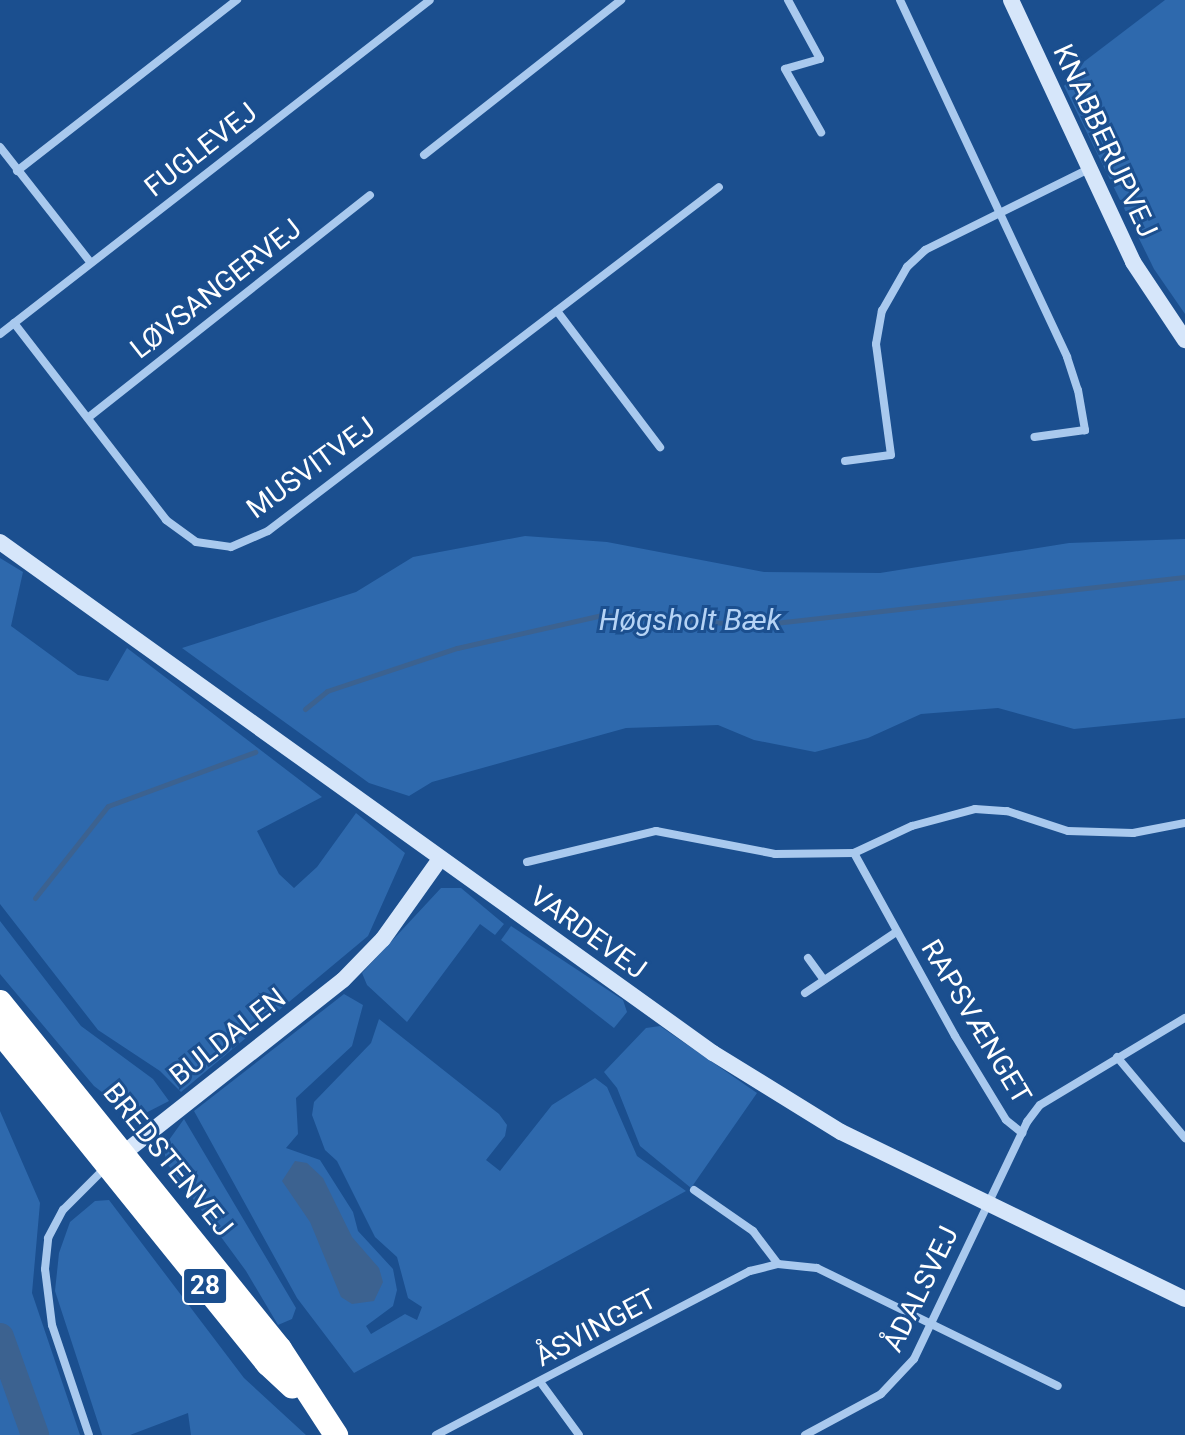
<!DOCTYPE html>
<html>
<head>
<meta charset="utf-8">
<style>
  body { margin:0 }
  #map { position:relative; width:1185px; height:1435px; overflow:hidden; background:#1b4f8f; font-family:Roboto,sans-serif }
  div>[style] { position:absolute }
  [style*='--x'] { left:calc(var(--x)*1px); top:calc(var(--y)*1px); width:calc(var(--w)*1px); rotate:calc(var(--a)*1deg) }
  .green>* { inset:0; background:#2e69ad }
  .water>* { inset:0; background:#3c6290 }
  .stream>* { height:5px; margin:-2.5px; padding:0 2.5px; transform-origin:2.5px; border-radius:2.5px; background:#3c6290 }
  .river>* { height:28px; margin:-14px; padding:0 14px; transform-origin:14px; border-radius:14px; background:#3c6290 }
  .street>* { height:8px; margin:-4px; padding:0 4px; transform-origin:4px; border-radius:4px; background:#a9c9ee }
  .secondary>* { height:16px; margin:-8px; padding:0 8px; transform-origin:8px; border-radius:8px; background:#d6e6fa }
  .highway>* { height:24px; margin:-12px; padding:0 12px; transform-origin:12px; border-radius:12px; background:#fff }
  span { translate:-50% -50%; white-space:nowrap; text-align:center; line-height:1.15; -webkit-text-stroke:6px #1b4f8f; paint-order:stroke }
  .shield-label span { padding:2px 6px; background:#1b4f8f; border:2px solid; border-radius:6px; -webkit-text-stroke-width:0 }
  .shield-label { font-size:26px; color:#fff; font-weight:700 }
  .street-label { font-size:28px; color:#fff }
  .water-label { font-size:30px; color:#b5d3f5; font-style:italic }
</style>
</head>
<body>
<div id="map">
  <div class="green">
    <div style="clip-path:polygon(1165px 0,1185px 0,1185px 314px,1154px 269px,1064px 86px,1081px 64px)"></div>
    <div style="clip-path:polygon(525px 536px,607px 542px,764px 572px,880px 573px,1069px 543px,1185px 539px,1185px 718px,1074px 729px,998px 708px,921px 714px,868px 738px,815px 752px,754px 740px,718px 725px,626px 728px,432px 782px,409px 796px,369px 783px,182px 648px,356px 592px,413px 557px)"></div>
    <div style="clip-path:polygon(0 558px,23px 572px,11px 626px,78px 675px,108px 681px,127px 648px,322px 797px,257px 831px,279px 874px,294px 888px,317px 867px,356px 813px,405px 853px,368px 936px,181px 1092px,160px 1071px,98px 1030px,0 904px)"></div>
    <div style="clip-path:polygon(441px 888px,461px 888px,504px 924px,495px 935px,480px 924px,407px 1022px,367px 985px,362px 973px)"></div>
    <div style="clip-path:polygon(0 921px,81px 1026px,153px 1079px,169px 1101px,136px 1118px,94px 1086px,0 974px)"></div>
    <div style="clip-path:polygon(511px 926px,623px 1000px,627px 1012px,614px 1028px,501px 940px)"></div>
    <div style="clip-path:polygon(344px 994px,363px 1005px,352px 1046px,296px 1098px,298px 1134px,286px 1148px,320px 1160px,353px 1212px,358px 1231px,393px 1269px,397px 1290px,393px 1306px,366px 1326px,371px 1334px,405px 1314px,417px 1320px,422px 1307px,408px 1298px,397px 1257px,375px 1237px,337px 1161px,325px 1150px,312px 1115px,314px 1102px,371px 1043px,379px 1019px,499px 1114px,507px 1125px,505px 1136px,486px 1160px,500px 1171px,552px 1105px,595px 1078px,607px 1087px,637px 1156px,686px 1191px,354px 1373px,297px 1298px,194px 1111px)"></div>
    <div style="clip-path:polygon(660px 1026px,757px 1093px,691px 1188px,640px 1146px,617px 1088px,604px 1072px,646px 1028px)"></div>
    <div style="clip-path:polygon(0 1111px,40px 1203px,32px 1293px,80px 1435px,0 1435px)"></div>
    <div style="clip-path:polygon(184px 1119px,296px 1308px,292px 1319px,278px 1325px,246px 1271px,166px 1162px,164px 1147px)"></div>
    <div style="clip-path:polygon(109px 1200px,244px 1378px,306px 1435px,191px 1435px,188px 1413px,130px 1435px,102px 1435px,55px 1291px,59px 1253px,70px 1222px,95px 1201px)"></div>
  </div>
  <div class="water">
    <div style="clip-path:polygon(295px 1161px,307px 1163px,323px 1178px,352px 1237px,379px 1268px,383px 1282px,374px 1301px,352px 1304px,341px 1297px,310px 1222px,282px 1181px)"></div>
  </div>
  <div class="stream">
    <div style="--x:305;--y:709;--w:28;--a:-39"></div>
    <div style="--x:327;--y:691;--w:137;--a:-18.3"></div>
    <div style="--x:457;--y:648;--w:149;--a:-12.8"></div>
    <div style="--x:602;--y:615;--w:155;--a:3.7"></div>
    <div style="--x:757;--y:625;--w:431;--a:-6.4"></div>
    <div style="--x:35;--y:898;--w:117;--a:-51.6"></div>
    <div style="--x:108;--y:806;--w:157;--a:-20.2"></div>
  </div>
  <div class="river">
    <div style="--x:0;--y:1337;--w:104;--a:70.3"></div>
  </div>
  <div class="street">
    <div style="--x:788;--y:0;--w:67;--a:61.5"></div>
    <div style="--x:820;--y:59;--w:36;--a:164"></div>
    <div style="--x:785;--y:69;--w:73;--a:60.3"></div>
    <div style="--x:900;--y:0;--w:394;--a:64.9"></div>
    <div style="--x:1067;--y:357;--w:35;--a:72"></div>
    <div style="--x:1078;--y:390;--w:41;--a:80.1"></div>
    <div style="--x:1085;--y:430;--w:51;--a:172.2"></div>
    <div style="--x:0;--y:147;--w:147;--a:51.9"></div>
    <div style="--x:424;--y:155;--w:251;--a:-38.2"></div>
    <div style="--x:17;--y:171;--w:279;--a:-37.9"></div>
    <div style="--x:557;--y:311;--w:171;--a:52.9"></div>
    <div style="--x:14;--y:323;--w:249;--a:52.3"></div>
    <div style="--x:166;--y:520;--w:37;--a:36"></div>
    <div style="--x:196;--y:542;--w:35;--a:8"></div>
    <div style="--x:231;--y:547;--w:40;--a:-23.4"></div>
    <div style="--x:268;--y:531;--w:567;--a:-37.33"></div>
    <div style="--x:0;--y:334;--w:544;--a:-37.84"></div>
    <div style="--x:89;--y:417;--w:358;--a:-38.3"></div>
    <div style="--x:845;--y:461;--w:46;--a:-7.4"></div>
    <div style="--x:891;--y:455;--w:112;--a:-97.7"></div>
    <div style="--x:876;--y:344;--w:34;--a:-80"></div>
    <div style="--x:882;--y:311;--w:51;--a:-60.4"></div>
    <div style="--x:907;--y:267;--w:25;--a:-43"></div>
    <div style="--x:925;--y:250;--w:183;--a:-26.3"></div>
    <div style="--x:854;--y:853;--w:209;--a:61.1"></div>
    <div style="--x:955;--y:1036;--w:98;--a:58.7"></div>
    <div style="--x:1006;--y:1120;--w:21;--a:39"></div>
    <div style="--x:527;--y:862;--w:133;--a:-13.5"></div>
    <div style="--x:656;--y:831;--w:121;--a:10.9"></div>
    <div style="--x:775;--y:854;--w:79;--a:-0.7"></div>
    <div style="--x:854;--y:853;--w:64;--a:-25"></div>
    <div style="--x:912;--y:826;--w:65;--a:-15.1"></div>
    <div style="--x:975;--y:809;--w:32;--a:4"></div>
    <div style="--x:1007;--y:811;--w:64;--a:18.2"></div>
    <div style="--x:1068;--y:831;--w:65;--a:1.8"></div>
    <div style="--x:1133;--y:833;--w:53;--a:-10.9"></div>
    <div style="--x:808;--y:958;--w:27;--a:54"></div>
    <div style="--x:805;--y:993;--w:110;--a:-33.8"></div>
    <div style="--x:1117;--y:1057;--w:106;--a:50"></div>
    <div style="--x:694;--y:1190;--w:72;--a:34.8"></div>
    <div style="--x:753;--y:1231;--w:41;--a:52.9"></div>
    <div style="--x:541;--y:1383;--w:64;--a:53.8"></div>
    <div style="--x:89;--y:1435;--w:116;--a:-108.6"></div>
    <div style="--x:52;--y:1325;--w:56;--a:-97.1"></div>
    <div style="--x:45;--y:1269;--w:31;--a:-84"></div>
    <div style="--x:48;--y:1238;--w:32;--a:-62"></div>
    <div style="--x:63;--y:1210;--w:59;--a:-45"></div>
    <div style="--x:436;--y:1435;--w:354;--a:-27.6"></div>
    <div style="--x:750;--y:1271;--w:29;--a:-14"></div>
    <div style="--x:778;--y:1264;--w:39;--a:6"></div>
    <div style="--x:817;--y:1268;--w:268;--a:26.1"></div>
    <div style="--x:805;--y:1435;--w:86;--a:-28.3"></div>
    <div style="--x:881;--y:1394;--w:48;--a:-46.7"></div>
    <div style="--x:914;--y:1359;--w:263;--a:-64.5"></div>
    <div style="--x:1027;--y:1122;--w:21;--a:-53"></div>
    <div style="--x:1040;--y:1105;--w:169;--a:-31"></div>
  </div>
  <div class="secondary">
    <div style="--x:1011;--y:0;--w:289;--a:65"></div>
    <div style="--x:1133;--y:262;--w:94;--a:56.3"></div>
    <div style="--x:0;--y:542;--w:877;--a:35.63"></div>
    <div style="--x:713;--y:1053;--w:150;--a:31.7"></div>
    <div style="--x:841;--y:1132;--w:382;--a:25.9"></div>
    <div style="--x:115;--y:1160;--w:290;--a:-38.3"></div>
    <div style="--x:343;--y:980;--w:57;--a:-45.7"></div>
    <div style="--x:383;--y:939;--w:98;--a:-54.5"></div>
  </div>
  <div class="highway">
    <div style="--x:0;--y:1002;--w:446;--a:51.1"></div>
    <div style="--x:280;--y:1349;--w:103;--a:56.9"></div>
    <div style="--x:0;--y:1032;--w:427;--a:51.1"></div>
    <div style="--x:268;--y:1364;--w:33;--a:43"></div>
  </div>
  <div class="shield-label">
    <span style="left:205px;top:1286px">28</span>
  </div>
  <div class="street-label">
    <span style="left:1105px;top:141px;rotate:65deg">KNABBERUPVEJ</span>
    <span style="left:201px;top:150px;rotate:-38deg">FUGLEVEJ</span>
    <span style="left:216px;top:289px;rotate:-38deg">LØVSANGERVEJ</span>
    <span style="left:311px;top:468px;rotate:-36deg">MUSVITVEJ</span>
    <span style="left:588px;top:933px;rotate:36deg">VARDEVEJ</span>
    <span style="left:976px;top:1022px;rotate:59deg">RAPSVÆNGET</span>
    <span style="left:228px;top:1037px;rotate:-38deg">BULDALEN</span>
    <span style="left:168px;top:1160px;rotate:51deg">BREDSTENVEJ</span>
    <span style="left:921px;top:1289px;rotate:-64deg">ÅDALSVEJ</span>
    <span style="left:596px;top:1328px;rotate:-28deg">ÅSVINGET</span>
  </div>
  <div class="water-label">
    <span style="left:690px;top:620px">Høgsholt Bæk</span>
  </div>
</div>
</body>
</html>
